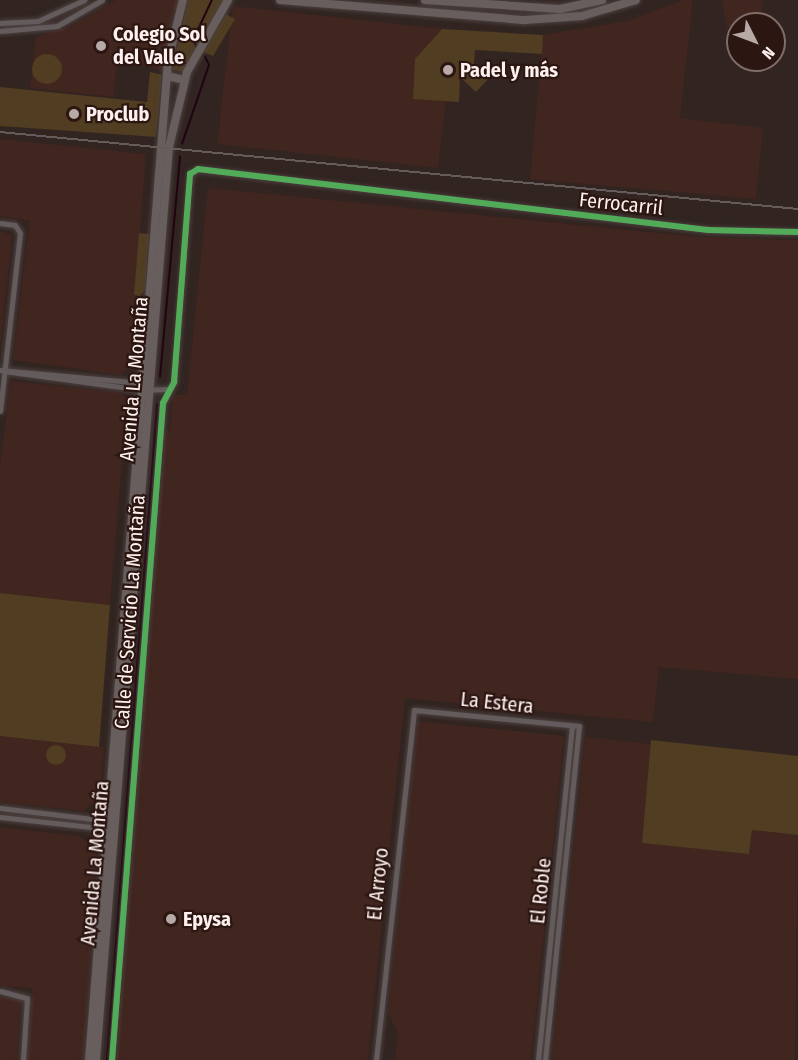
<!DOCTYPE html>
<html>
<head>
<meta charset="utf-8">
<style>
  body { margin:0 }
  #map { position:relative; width:798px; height:1060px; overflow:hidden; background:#312421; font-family:"Fira Sans Condensed",sans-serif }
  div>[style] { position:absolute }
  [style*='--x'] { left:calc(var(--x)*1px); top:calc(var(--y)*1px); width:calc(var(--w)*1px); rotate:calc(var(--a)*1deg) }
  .built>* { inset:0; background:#41251f }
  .green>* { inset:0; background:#513d21 }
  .round { border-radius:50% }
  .stream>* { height:1.5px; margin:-0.75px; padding:0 0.75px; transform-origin:0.75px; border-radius:0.75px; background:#210313 }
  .roads { filter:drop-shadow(0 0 2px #4c413f) drop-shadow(0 0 2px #4c413f) }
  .street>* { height:5px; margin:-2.5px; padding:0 2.5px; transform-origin:2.5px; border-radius:2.5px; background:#635b5c }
  .secondary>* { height:8px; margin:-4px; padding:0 4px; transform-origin:4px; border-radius:4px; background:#675e5d }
  .rail>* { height:1.5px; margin:-0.75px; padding:0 0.75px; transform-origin:0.75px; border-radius:0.75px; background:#645b5a }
  .cycleway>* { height:6px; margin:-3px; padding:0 3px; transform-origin:3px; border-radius:3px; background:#51ab58 }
  .dots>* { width:16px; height:16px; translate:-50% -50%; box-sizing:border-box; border:3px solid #2c1612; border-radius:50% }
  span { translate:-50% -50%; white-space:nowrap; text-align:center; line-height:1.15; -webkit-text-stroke:4.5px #2c1612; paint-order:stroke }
  .poi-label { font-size:20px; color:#fdf0ee; font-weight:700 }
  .left { translate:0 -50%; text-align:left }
  .street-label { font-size:20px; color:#fdf0ee }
  .north { position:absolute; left:726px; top:12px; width:60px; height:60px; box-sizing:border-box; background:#2c1612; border:2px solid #806d6a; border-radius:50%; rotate:132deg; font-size:16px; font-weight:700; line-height:24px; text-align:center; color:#fdf0ee }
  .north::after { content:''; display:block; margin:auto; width:21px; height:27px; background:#b6a9a6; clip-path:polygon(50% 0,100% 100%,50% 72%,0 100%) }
</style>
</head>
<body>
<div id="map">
  <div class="built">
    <div style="clip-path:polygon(116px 0,180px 0,171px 19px,164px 71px,118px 58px,113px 97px,30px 88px,36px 37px,71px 26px)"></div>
    <div style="clip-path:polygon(684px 0,693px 0,680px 118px,763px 128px,756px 199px,530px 179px,543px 35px,627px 21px)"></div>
    <div style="clip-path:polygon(722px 0,763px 0,760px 23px,727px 28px)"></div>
    <div style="clip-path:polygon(233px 6px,442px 29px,415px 59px,413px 98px,446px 100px,438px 168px,217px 144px)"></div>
    <div style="clip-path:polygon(0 139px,146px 154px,130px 364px,121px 375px,13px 360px,30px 221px,0 216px)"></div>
    <div style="clip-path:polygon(208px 188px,699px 237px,798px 240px,798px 679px,659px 667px,653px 722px,405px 698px,368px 1060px,116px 1060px,165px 430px,170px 431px,173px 395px,187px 395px)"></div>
    <div style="clip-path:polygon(0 231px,12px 235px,0 350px)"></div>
    <div style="clip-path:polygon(11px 381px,121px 393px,127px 399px,110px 605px,0 593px,0 465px)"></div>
    <div style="clip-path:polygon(418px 721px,564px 736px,531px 1060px,395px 1060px,398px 1033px,388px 1013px)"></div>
    <div style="clip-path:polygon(0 736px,104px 747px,100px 797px,83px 811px,0 802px)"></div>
    <div style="clip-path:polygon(585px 737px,651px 744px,642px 842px,749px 854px,752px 830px,798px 835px,795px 1060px,552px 1060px)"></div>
    <div style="clip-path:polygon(0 827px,79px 836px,97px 848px,83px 1060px,27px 1060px,32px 988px,0 986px)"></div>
    <div style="clip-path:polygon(0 996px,21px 1000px,17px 1060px,0 1060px)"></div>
  </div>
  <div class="green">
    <div style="clip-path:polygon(188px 0,227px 0,185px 72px,172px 70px)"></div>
    <div style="clip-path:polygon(226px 14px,235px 19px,213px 56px,203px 52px)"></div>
    <div style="clip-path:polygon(442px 29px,543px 35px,542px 54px,475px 50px,474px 64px,489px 78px,476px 92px,460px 77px,459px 102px,413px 99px,415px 59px)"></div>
    <div class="round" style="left:32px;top:54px;width:30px;height:30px"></div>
    <div style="clip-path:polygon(150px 72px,162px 75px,156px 137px,0 126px,0 87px,147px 102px)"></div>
    <div style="clip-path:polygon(139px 233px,149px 234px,145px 290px,140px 296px,134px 295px)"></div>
    <div style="clip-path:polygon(0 593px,110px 605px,99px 747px,0 736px)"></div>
    <div style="clip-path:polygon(651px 740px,798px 756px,798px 835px,752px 830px,749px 854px,642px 843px)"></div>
    <div class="round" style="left:46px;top:745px;width:20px;height:20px"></div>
  </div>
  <div class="stream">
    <div style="--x:196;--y:47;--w:9;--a:-103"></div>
    <div style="--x:194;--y:38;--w:42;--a:-64.7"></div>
    <div style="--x:182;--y:144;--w:83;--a:-71.1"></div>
    <div style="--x:209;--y:65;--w:9;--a:-117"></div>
    <div style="--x:160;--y:377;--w:221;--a:-84.8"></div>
    <div style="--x:107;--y:1060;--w:657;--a:-85.63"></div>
  </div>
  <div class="roads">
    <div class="street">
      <div style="--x:0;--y:23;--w:38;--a:-3"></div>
      <div style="--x:38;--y:21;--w:51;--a:-24.5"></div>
      <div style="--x:0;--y:31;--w:57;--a:-5"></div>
      <div style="--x:57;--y:26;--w:52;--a:-30"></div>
      <div style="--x:0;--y:223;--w:15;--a:8"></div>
      <div style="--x:15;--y:225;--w:9;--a:58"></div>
      <div style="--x:20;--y:233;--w:179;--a:96.4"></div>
      <div style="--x:0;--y:370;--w:145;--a:5.2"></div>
      <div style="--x:4;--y:371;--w:139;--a:7.8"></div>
      <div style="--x:142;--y:390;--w:26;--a:-2"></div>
      <div style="--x:0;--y:808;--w:111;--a:6.7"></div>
      <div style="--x:0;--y:817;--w:110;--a:6.3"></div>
      <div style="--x:0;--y:991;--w:28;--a:15"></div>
      <div style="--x:27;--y:998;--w:62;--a:93.7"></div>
      <div style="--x:112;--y:1060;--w:659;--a:-85.56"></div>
      <div style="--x:163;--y:403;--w:24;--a:-62"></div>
      <div style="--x:174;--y:382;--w:209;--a:-85.6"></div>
      <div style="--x:190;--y:174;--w:9;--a:-32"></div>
      <div style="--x:198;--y:169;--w:515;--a:6.81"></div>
      <div style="--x:709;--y:230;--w:89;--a:1.3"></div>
      <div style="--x:376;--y:1060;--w:352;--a:-83.8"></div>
      <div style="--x:414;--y:710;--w:166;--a:5.5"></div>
      <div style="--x:579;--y:726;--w:336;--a:95.8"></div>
      <div style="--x:538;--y:1060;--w:336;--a:-84.2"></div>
    </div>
    <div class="secondary">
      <div style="--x:280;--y:0;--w:246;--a:4.7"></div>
      <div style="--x:525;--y:20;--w:57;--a:-4"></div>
      <div style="--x:582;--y:16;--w:56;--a:-16.5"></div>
      <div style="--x:425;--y:0;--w:135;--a:3.8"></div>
      <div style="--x:560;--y:9;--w:43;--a:-12.1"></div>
      <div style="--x:167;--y:76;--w:17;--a:13"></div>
      <div style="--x:89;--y:1060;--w:1002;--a:-85.48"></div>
      <div style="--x:168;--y:61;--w:63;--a:-76.2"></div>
      <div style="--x:96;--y:1060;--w:916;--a:-85.43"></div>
      <div style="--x:169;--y:147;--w:77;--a:-76.5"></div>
      <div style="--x:187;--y:72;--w:83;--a:-60.3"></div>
    </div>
  </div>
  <div class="rail">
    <div style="--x:0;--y:132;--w:802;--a:5.51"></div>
  </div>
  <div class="cycleway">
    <div style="--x:112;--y:1060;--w:659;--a:-85.56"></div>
    <div style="--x:163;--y:403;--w:24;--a:-62"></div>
    <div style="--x:174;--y:382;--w:209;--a:-85.6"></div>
    <div style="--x:190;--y:174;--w:9;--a:-32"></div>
    <div style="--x:198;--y:169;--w:515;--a:6.81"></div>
    <div style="--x:709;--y:230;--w:89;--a:1.3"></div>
  </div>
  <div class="dots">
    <div style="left:101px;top:46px;background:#b6a9a6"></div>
    <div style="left:448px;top:70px;background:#b6a9a6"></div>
    <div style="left:74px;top:114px;background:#b6a9a6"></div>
    <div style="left:171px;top:919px;background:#b6a9a6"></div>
  </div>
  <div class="poi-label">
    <span class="left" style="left:113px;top:46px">Colegio Sol<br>del Valle</span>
    <span class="left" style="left:460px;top:70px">Padel y más</span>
    <span class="left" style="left:86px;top:114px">Proclub</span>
    <span class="left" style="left:183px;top:919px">Epysa</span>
  </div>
  <div class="street-label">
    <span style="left:621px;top:204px;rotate:6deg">Ferrocarril</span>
    <span style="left:134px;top:379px;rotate:-85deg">Avenida La Montaña</span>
    <span style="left:130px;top:612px;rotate:-86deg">Calle de Servicio La Montaña</span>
    <span style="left:497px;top:703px;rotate:6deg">La Estera</span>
    <span style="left:95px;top:863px;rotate:-85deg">Avenida La Montaña</span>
    <span style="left:378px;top:884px;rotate:-84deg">El Arroyo</span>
    <span style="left:541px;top:891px;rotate:-84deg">El Roble</span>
  </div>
  <div class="north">N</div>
</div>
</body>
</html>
